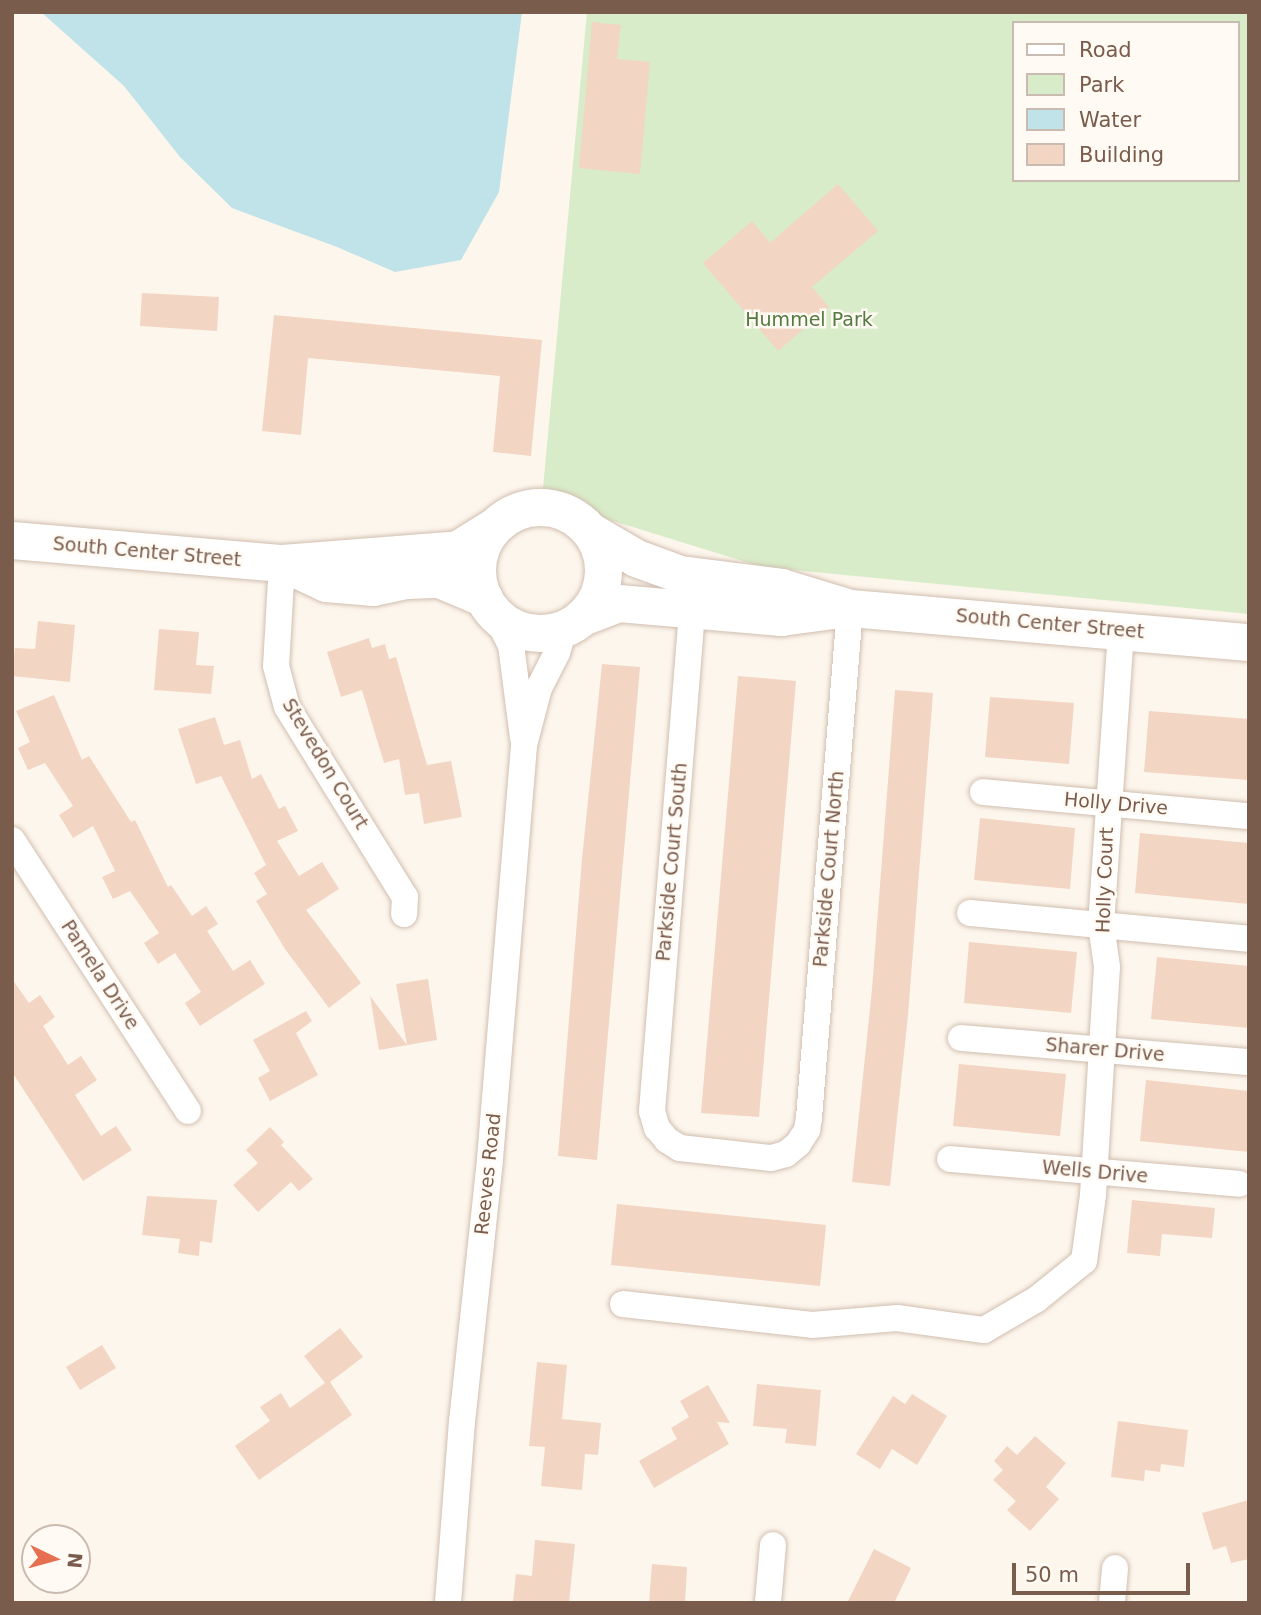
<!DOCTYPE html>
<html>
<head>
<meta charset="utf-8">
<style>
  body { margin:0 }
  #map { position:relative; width:1261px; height:1615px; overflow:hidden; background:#fdf6ec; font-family:"DejaVu Sans",sans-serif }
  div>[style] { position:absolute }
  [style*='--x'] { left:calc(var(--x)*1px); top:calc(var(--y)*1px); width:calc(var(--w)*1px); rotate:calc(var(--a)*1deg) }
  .green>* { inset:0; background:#d8ecc9 }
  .water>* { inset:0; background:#bfe3e8 }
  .building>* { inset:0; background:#f3d5c3 }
  .roads { filter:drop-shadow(0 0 2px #d1beb0) drop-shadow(0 0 2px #d1beb0) }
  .street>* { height:26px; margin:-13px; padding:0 13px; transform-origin:13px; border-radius:13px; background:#fff }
  .secondary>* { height:37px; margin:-18.5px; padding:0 18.5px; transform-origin:18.5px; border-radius:18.5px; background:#fff }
  .secondary>.ring { margin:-18.5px; padding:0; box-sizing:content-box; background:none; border:37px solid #fff; border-radius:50% }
  span { translate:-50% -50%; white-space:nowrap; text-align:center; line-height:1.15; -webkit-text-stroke:5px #fffaf3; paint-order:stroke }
  .park-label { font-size:19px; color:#537a41 }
  .street-label { font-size:19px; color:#7a5c4d }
  .frame { position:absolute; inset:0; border:14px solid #7a5c4d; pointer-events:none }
  .legend { position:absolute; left:1012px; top:21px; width:228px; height:161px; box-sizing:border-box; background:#fffaf3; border:2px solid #cabbb1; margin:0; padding:9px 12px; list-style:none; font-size:21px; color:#7a5c4d }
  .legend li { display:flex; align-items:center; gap:14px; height:35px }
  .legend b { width:35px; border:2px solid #cabbb1 }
  .north { position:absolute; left:21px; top:1524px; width:70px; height:70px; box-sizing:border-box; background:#fffaf3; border:2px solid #cabbb1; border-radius:50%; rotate:95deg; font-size:19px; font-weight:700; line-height:28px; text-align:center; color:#7a5c4d }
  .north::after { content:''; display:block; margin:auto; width:24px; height:32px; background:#e76f51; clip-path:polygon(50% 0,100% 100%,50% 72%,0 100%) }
  .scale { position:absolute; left:1012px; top:1563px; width:178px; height:32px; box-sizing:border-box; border:4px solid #7a5c4d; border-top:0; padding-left:9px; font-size:21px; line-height:24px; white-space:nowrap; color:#7a5c4d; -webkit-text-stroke:5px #fffaf3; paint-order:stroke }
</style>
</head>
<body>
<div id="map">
  <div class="green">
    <div style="clip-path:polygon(evenodd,587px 12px,1249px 12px,1249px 614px,762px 567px,542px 499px,587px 12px,1014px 23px,1238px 23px,1238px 180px,1014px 180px,1014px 23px)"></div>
  </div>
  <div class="water">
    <div style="clip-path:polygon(41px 12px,522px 12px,499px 192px,461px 260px,395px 272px,337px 247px,232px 208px,180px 157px,124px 86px)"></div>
  </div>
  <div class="building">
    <div style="clip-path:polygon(592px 22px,621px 25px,617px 59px,650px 62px,640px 174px,579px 168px)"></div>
    <div style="clip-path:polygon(838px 184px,878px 231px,812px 287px,829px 307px,778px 351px,703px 263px,752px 221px,770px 243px)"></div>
    <div style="clip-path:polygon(142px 293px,219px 297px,217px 331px,140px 326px)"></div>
    <div style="clip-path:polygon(274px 315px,542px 340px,531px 456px,493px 452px,500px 376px,308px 358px,301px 435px,262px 431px)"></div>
    <div style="clip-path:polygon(38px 621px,75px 625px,70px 682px,12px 676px,15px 648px,35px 649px)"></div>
    <div style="clip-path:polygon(159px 629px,199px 632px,196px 665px,214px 666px,211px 694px,154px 690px)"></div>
    <div style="clip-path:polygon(369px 638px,372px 648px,385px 644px,389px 659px,396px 657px,427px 765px,451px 761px,462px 817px,424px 824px,419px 793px,405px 795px,399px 759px,384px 763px,362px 690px,341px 697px,327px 652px)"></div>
    <div style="clip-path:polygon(602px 664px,640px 667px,597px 1160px,558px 1156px,582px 859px)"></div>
    <div style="clip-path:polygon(738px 676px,796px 681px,759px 1117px,701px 1113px)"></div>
    <div style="clip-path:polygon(895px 690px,933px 693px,908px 1015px,890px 1186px,852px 1182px,872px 989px)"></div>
    <div style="clip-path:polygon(54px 695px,82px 760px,89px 756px,131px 822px,135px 820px,168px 887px,171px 885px,192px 916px,206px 906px,218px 924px,207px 931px,233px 971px,250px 960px,265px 984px,200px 1026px,185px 1003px,201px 992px,175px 953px,158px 964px,144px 943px,159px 933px,130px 891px,113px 899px,102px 877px,115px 871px,93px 826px,73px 838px,59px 815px,73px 806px,45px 763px,28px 770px,18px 748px,30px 742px,16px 711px)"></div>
    <div style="clip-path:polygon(990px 697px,1074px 703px,1069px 764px,985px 757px)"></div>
    <div style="clip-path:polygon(1149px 711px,1249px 719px,1249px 780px,1144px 772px)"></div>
    <div style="clip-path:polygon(215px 717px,224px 745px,240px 740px,252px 779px,261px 774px,279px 809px,285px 806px,298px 831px,277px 841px,299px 876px,322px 862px,339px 889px,306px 910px,361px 983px,329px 1008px,285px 949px,256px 901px,267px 894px,254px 873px,266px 865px,221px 776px,196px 784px,178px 729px)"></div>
    <div style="clip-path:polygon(980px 818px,1075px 828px,1070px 889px,974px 880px)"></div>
    <div style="clip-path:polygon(1140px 833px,1249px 843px,1249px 904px,1135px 893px)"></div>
    <div style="clip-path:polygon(969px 942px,1077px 952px,1071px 1013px,964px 1003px)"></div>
    <div style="clip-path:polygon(1157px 957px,1249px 966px,1249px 1028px,1151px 1019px)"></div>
    <div style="clip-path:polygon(12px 979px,29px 1003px,40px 995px,55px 1017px,43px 1026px,68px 1065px,81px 1056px,97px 1080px,75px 1095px,101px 1136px,116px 1126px,132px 1150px,83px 1181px,12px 1072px)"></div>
    <div style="clip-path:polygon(428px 979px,437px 1040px,379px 1050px,370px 996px,407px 1045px,396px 984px)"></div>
    <div style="clip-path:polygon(306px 1011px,312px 1021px,296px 1033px,318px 1075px,270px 1101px,258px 1078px,270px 1071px,253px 1040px)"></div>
    <div style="clip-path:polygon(959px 1064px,1066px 1074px,1060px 1136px,953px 1126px)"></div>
    <div style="clip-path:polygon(1146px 1080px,1249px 1091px,1249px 1152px,1140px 1141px)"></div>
    <div style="clip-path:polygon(270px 1127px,284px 1142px,281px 1145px,313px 1179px,299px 1191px,291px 1182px,258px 1212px,233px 1185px,258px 1163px,246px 1150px)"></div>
    <div style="clip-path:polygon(147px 1196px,217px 1200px,212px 1243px,200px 1241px,199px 1256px,178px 1253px,180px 1239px,142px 1235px)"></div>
    <div style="clip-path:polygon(1132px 1200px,1215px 1208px,1212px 1238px,1162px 1234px,1160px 1256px,1127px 1253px)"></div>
    <div style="clip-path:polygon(617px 1204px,826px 1225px,820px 1286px,611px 1265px)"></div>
    <div style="clip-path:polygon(340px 1328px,363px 1357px,330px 1382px,352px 1415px,259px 1480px,235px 1446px,270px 1421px,260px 1407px,281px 1393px,290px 1408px,325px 1383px,304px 1356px)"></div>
    <div style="clip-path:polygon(102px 1345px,116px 1368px,80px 1390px,66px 1367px)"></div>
    <div style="clip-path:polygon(537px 1362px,567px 1365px,562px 1419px,601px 1423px,598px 1455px,585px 1454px,582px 1490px,541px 1486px,545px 1447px,529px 1446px)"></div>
    <div style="clip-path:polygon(757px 1384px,821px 1390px,816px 1446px,785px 1443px,787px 1429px,753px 1426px)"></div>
    <div style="clip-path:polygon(708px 1385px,730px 1423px,717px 1422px,729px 1444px,654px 1488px,639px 1461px,677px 1439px,671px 1428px,689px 1417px,680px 1401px)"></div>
    <div style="clip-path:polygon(912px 1394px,947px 1416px,917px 1465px,892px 1449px,880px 1469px,856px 1454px,893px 1396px,905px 1404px)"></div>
    <div style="clip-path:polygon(1118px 1421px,1188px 1430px,1184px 1467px,1161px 1464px,1160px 1472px,1145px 1470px,1144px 1481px,1111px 1477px)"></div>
    <div style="clip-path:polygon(1035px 1436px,1066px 1463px,1046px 1487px,1059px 1499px,1030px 1531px,1007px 1510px,1016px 1501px,993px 1480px,1003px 1470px,994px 1461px,1007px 1446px,1017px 1455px)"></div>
    <div style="clip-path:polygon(1249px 1500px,1249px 1559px,1231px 1563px,1226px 1546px,1213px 1550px,1202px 1513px)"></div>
    <div style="clip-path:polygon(535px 1540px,575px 1544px,569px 1603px,513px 1601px,516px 1574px,532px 1576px)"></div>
    <div style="clip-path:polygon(874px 1549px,911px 1568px,894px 1603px,847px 1603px)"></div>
    <div style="clip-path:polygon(652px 1564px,687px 1567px,685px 1603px,649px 1603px)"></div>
  </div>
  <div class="roads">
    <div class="street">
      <div style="--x:282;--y:563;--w:103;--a:93.3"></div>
      <div style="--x:276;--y:666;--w:42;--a:75"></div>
      <div style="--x:287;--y:707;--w:224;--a:58.2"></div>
      <div style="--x:405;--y:897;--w:17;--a:93"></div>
      <div style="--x:692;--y:612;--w:501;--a:94.58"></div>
      <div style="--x:652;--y:1111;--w:18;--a:74"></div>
      <div style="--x:657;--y:1128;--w:16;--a:50"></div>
      <div style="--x:667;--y:1140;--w:15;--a:32"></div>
      <div style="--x:680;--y:1148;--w:92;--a:6.3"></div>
      <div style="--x:771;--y:1158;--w:16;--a:-15"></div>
      <div style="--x:786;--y:1154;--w:16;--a:-40"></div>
      <div style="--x:798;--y:1144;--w:17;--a:-57"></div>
      <div style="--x:807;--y:1130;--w:12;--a:-81"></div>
      <div style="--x:809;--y:1118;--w:512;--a:-85.4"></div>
      <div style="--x:495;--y:614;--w:35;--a:63"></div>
      <div style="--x:511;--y:645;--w:93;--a:82.6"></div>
      <div style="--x:983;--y:792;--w:267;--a:5.2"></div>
      <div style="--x:12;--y:840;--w:323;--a:57"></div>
      <div style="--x:970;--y:913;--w:280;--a:5.3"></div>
      <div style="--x:961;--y:1038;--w:289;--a:4.8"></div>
      <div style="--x:950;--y:1159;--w:290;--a:4.9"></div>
      <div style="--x:623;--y:1304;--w:190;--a:6.3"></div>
      <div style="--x:812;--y:1325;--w:85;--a:-4.7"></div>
      <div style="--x:897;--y:1318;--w:88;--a:7.9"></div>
      <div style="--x:984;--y:1330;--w:61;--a:-30.3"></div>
      <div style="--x:1037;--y:1299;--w:60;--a:-39"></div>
      <div style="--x:1084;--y:1261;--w:67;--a:-82.2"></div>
      <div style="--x:1093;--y:1195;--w:228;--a:-86.5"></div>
      <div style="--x:1107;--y:967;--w:42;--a:-98.1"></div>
      <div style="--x:1101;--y:925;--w:296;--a:-86.1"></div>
      <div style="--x:448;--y:1603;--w:182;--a:-85.6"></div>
      <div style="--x:462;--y:1422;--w:264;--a:-83.9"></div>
      <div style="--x:490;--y:1159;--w:415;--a:-85.3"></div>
      <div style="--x:524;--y:745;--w:59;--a:-75.3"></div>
      <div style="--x:539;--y:688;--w:39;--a:-63"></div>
      <div style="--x:557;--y:653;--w:26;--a:-74"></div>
      <div style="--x:768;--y:1603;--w:58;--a:-85.1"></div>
      <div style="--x:1112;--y:1603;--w:35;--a:-85"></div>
    </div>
    <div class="secondary">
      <div class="ring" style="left:477px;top:507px;width:89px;height:89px"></div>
      <div style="--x:590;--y:531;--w:53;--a:30.4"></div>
      <div style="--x:636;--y:558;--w:47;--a:20"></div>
      <div style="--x:680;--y:574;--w:102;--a:7.3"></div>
      <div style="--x:781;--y:587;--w:72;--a:16.9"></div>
      <div style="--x:850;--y:608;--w:400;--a:4.9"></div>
      <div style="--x:12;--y:540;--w:271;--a:4.9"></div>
      <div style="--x:282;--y:563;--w:177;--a:-4.5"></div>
      <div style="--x:458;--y:549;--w:40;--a:-32"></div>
      <div style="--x:296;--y:569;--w:33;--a:25"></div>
      <div style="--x:326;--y:583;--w:47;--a:4.9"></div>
      <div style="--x:373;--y:587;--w:35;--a:-12"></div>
      <div style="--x:407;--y:580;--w:32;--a:-2"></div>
      <div style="--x:439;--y:579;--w:49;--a:22.9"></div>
      <div style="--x:582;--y:617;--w:39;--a:-21"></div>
      <div style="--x:618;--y:603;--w:164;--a:4.9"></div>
      <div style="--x:781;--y:617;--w:60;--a:-7.7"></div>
    </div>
  </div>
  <div class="park-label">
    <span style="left:809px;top:320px">Hummel Park</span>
  </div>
  <div class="street-label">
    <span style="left:147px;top:552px;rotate:5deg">South Center Street</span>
    <span style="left:1050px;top:624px;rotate:5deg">South Center Street</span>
    <span style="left:325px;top:764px;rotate:59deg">Stevedon Court</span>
    <span style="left:1116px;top:804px;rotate:5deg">Holly Drive</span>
    <span style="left:672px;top:862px;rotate:-85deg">Parkside Court South</span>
    <span style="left:829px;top:869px;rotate:-85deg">Parkside Court North</span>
    <span style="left:1105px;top:880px;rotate:-88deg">Holly Court</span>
    <span style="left:100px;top:975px;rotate:57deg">Pamela Drive</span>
    <span style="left:1105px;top:1050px;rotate:5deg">Sharer Drive</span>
    <span style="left:1095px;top:1172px;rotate:5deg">Wells Drive</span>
    <span style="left:488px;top:1174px;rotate:-84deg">Reeves Road</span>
  </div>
  <div class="frame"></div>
  <ul class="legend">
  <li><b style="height:9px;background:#fff"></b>Road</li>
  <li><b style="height:19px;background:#d8ecc9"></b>Park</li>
  <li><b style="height:19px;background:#bfe3e8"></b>Water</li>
  <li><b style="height:19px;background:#f3d5c3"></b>Building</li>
  </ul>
  <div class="north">N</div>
  <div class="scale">50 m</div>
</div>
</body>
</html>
